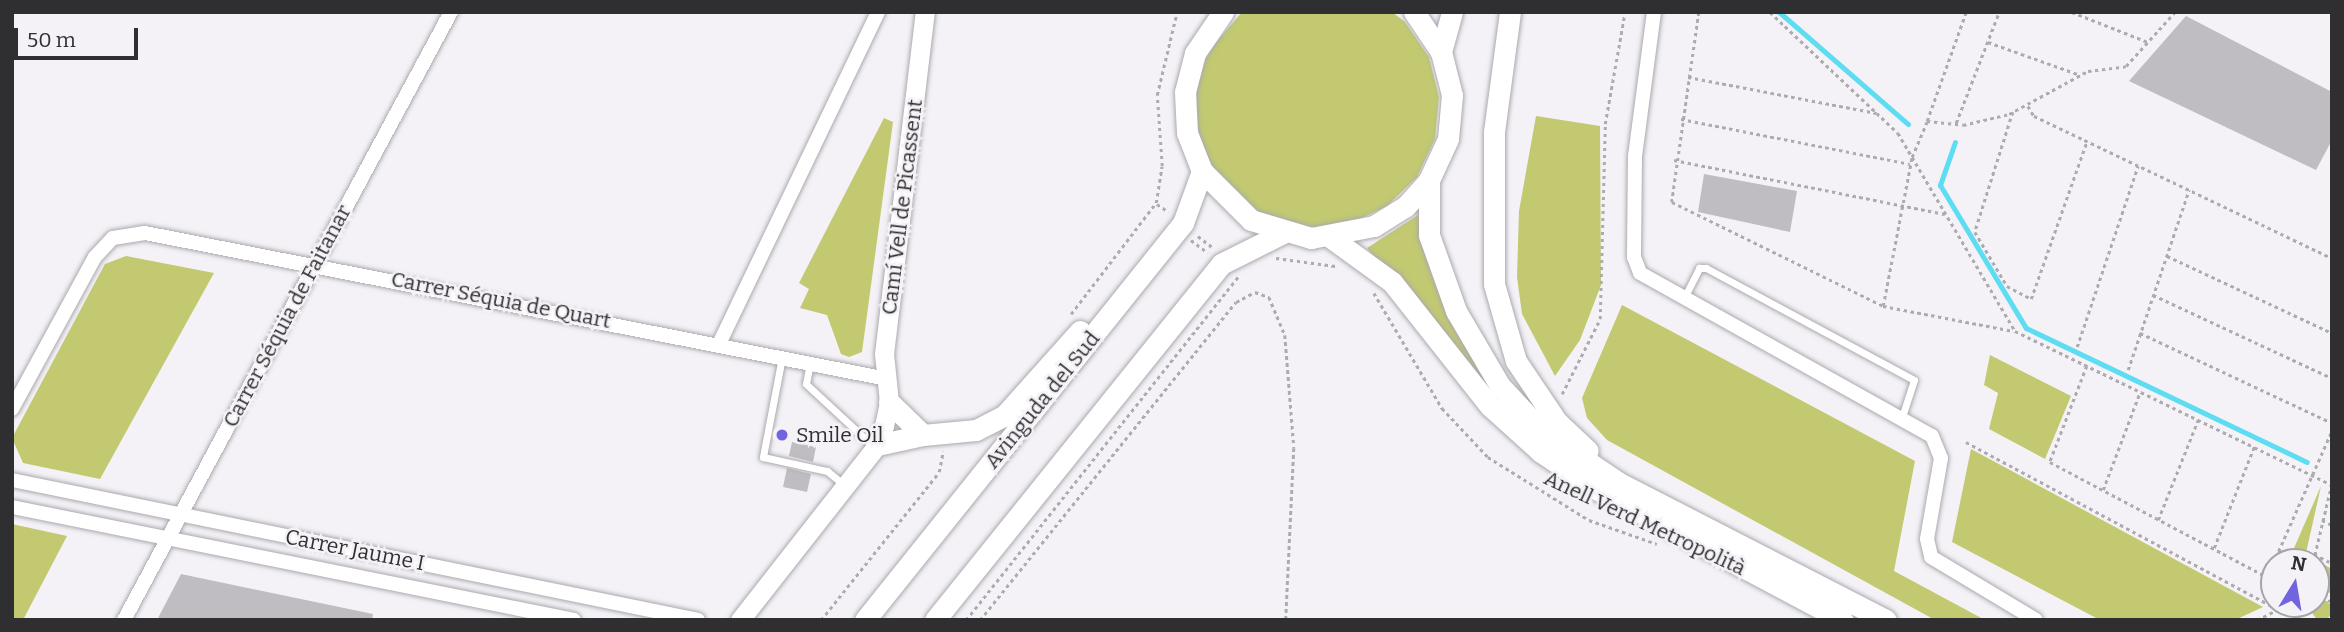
<!DOCTYPE html>
<html>
<head>
<meta charset="utf-8">
<style>
  body { margin:0 }
  #map { position:relative; width:2344px; height:632px; overflow:hidden; background:#f4f2f7; font-family:Bitter,serif }
  div>[style] { position:absolute }
  [style*='--x'] { left:calc(var(--x)*1px); top:calc(var(--y)*1px); width:calc(var(--w)*1px); rotate:calc(var(--a)*1deg) }
  .green>* { inset:0; background:#c2c971 }
  .round { border-radius:50% }
  .stream>* { height:5px; margin:-2.5px; padding:0 2.5px; transform-origin:2.5px; border-radius:2.5px; background:#5edcf2 }
  .building>* { inset:0; background:#bfbdc2 }
  .path>* { height:2.5px; margin-top:-1.25px; transform-origin:0; background:repeating-linear-gradient(90deg,#acabaf 0 3.5px,transparent 0 7px) }
  .roads { filter:drop-shadow(0 0 2px #aba9ae) drop-shadow(0 0 2px #aba9ae) }
  .service>* { height:7px; margin:-3.5px; padding:0 3.5px; transform-origin:3.5px; border-radius:3.5px; background:#fff }
  .minor>* { height:14px; margin:-7px; padding:0 7px; transform-origin:7px; border-radius:7px; background:#fff }
  .tertiary>* { height:19px; margin:-9.5px; padding:0 9.5px; transform-origin:9.5px; border-radius:9.5px; background:#fff }
  .secondary>* { height:21px; margin:-10.5px; padding:0 10.5px; transform-origin:10.5px; border-radius:10.5px; background:#fff }
  .dots>* { width:19px; height:19px; translate:-50% -50%; box-sizing:border-box; border:4px solid #f4f2f7; border-radius:50% }
  span { translate:-50% -50%; white-space:nowrap; text-align:center; line-height:1.15; -webkit-text-stroke:5px #f4f2f7; paint-order:stroke }
  .street-label { font-size:21px; color:#2f2e30 }
  .poi-label { font-size:21px; color:#2f2e30 }
  .left { translate:0 -50%; text-align:left }
  .frame { position:absolute; inset:0; border:14px solid #2f2e30; pointer-events:none }
  .north { position:absolute; left:2260px; top:548px; width:70px; height:70px; box-sizing:border-box; background:#f4f2f7; border:2px solid #a5a4a7; border-radius:50%; rotate:11deg; font-size:19px; font-weight:700; line-height:28px; text-align:center; color:#2f2e30 }
  .north::after { content:''; display:block; margin:auto; width:24px; height:32px; background:#7263de; clip-path:polygon(50% 0,100% 100%,50% 72%,0 100%) }
  .scale { position:absolute; left:14px; top:28px; width:124px; height:32px; box-sizing:border-box; border:4px solid #2f2e30; border-top:0; padding-left:9px; font-size:21px; line-height:24px; white-space:nowrap; color:#2f2e30; -webkit-text-stroke:5px #f4f2f7; paint-order:stroke }
</style>
</head>
<body>
<div id="map">
  <div class="green">
    <div style="clip-path:polygon(1242px 12px,1392px 12px,1405px 22px,1429px 57px,1439px 97px,1435px 139px,1417px 177px,1387px 206px,1349px 224px,1307px 228px,1266px 217px,1231px 193px,1207px 158px,1196px 123px,1197px 86px,1208px 52px)"></div>
    <div style="clip-path:polygon(1536px 116px,1600px 126px,1601px 285px,1580px 340px,1555px 376px,1522px 314px,1517px 277px,1519px 211px)"></div>
    <div style="clip-path:polygon(884px 118px,893px 122px,862px 352px,849px 357px,841px 354px,827px 315px,800px 308px,809px 289px,799px 283px)"></div>
    <div style="clip-path:polygon(1418px 215px,1451px 322px,1499px 402px,1367px 248px)"></div>
    <div style="clip-path:polygon(126px 256px,214px 273px,100px 479px,23px 463px,12px 438px,105px 264px)"></div>
    <div style="clip-path:polygon(1622px 305px,1915px 461px,1894px 571px,1985px 620px,1935px 620px,1607px 440px,1587px 418px,1582px 398px)"></div>
    <div style="clip-path:polygon(1990px 355px,2071px 396px,2045px 459px,1989px 429px,1998px 393px,1984px 385px)"></div>
    <div style="clip-path:polygon(1971px 449px,2263px 607px,2235px 620px,2100px 620px,1952px 542px)"></div>
    <div style="clip-path:polygon(2321px 486px,2304px 562px,2288px 562px)"></div>
    <div style="clip-path:polygon(12px 524px,67px 536px,23px 620px,12px 620px)"></div>
    <div style="clip-path:polygon(2323px 564px,2332px 569px,2332px 594px,2316px 586px)"></div>
    <div class="round" style="left:2312px;top:600px;width:20px;height:20px"></div>
  </div>
  <div class="stream">
    <div style="--x:1779;--y:12;--w:171;--a:41"></div>
    <div style="--x:1955;--y:142;--w:46;--a:109.2"></div>
    <div style="--x:1940;--y:185;--w:167;--a:59"></div>
    <div style="--x:2026;--y:328;--w:311;--a:25.5"></div>
  </div>
  <div class="building">
    <div style="clip-path:polygon(2186px 16px,2332px 92px,2332px 140px,2316px 170px,2129px 81px)"></div>
    <div style="clip-path:polygon(1704px 174px,1797px 191px,1790px 232px,1698px 212px)"></div>
    <div style="clip-path:polygon(792px 442px,816px 447px,813px 462px,789px 456px)"></div>
    <div style="clip-path:polygon(787px 468px,811px 474px,807px 492px,783px 487px)"></div>
    <div style="clip-path:polygon(181px 574px,373px 614px,372px 620px,157px 620px)"></div>
  </div>
  <div class="path">
    <div style="--x:1699;--y:12;--w:192;--a:98.1"></div>
    <div style="--x:1672;--y:202;--w:235;--a:26.2"></div>
    <div style="--x:1883;--y:306;--w:133;--a:10.8"></div>
    <div style="--x:1770;--y:12;--w:176;--a:43.4"></div>
    <div style="--x:1898;--y:133;--w:230;--a:59.4"></div>
    <div style="--x:2015;--y:331;--w:352;--a:25.9"></div>
    <div style="--x:2072;--y:12;--w:82;--a:21.5"></div>
    <div style="--x:1988;--y:42;--w:98;--a:19.7"></div>
    <div style="--x:1688;--y:77;--w:192;--a:10.8"></div>
    <div style="--x:2028;--y:106;--w:12;--a:59"></div>
    <div style="--x:2034;--y:116;--w:330;--a:25.5"></div>
    <div style="--x:2013;--y:112;--w:126;--a:107.6"></div>
    <div style="--x:1975;--y:232;--w:63;--a:59.3"></div>
    <div style="--x:2007;--y:286;--w:27;--a:28"></div>
    <div style="--x:2031;--y:299;--w:168;--a:-70.5"></div>
    <div style="--x:1681;--y:119;--w:233;--a:11.1"></div>
    <div style="--x:1927;--y:121;--w:116;--a:-70.3"></div>
    <div style="--x:1956;--y:123;--w:119;--a:-68.8"></div>
    <div style="--x:1674;--y:160;--w:276;--a:11.3"></div>
    <div style="--x:1157;--y:204;--w:14;--a:34"></div>
    <div style="--x:1198;--y:236;--w:18;--a:38"></div>
    <div style="--x:1191;--y:240;--w:21;--a:37"></div>
    <div style="--x:2167;--y:256;--w:182;--a:25"></div>
    <div style="--x:1276;--y:258;--w:60;--a:7.7"></div>
    <div style="--x:1374;--y:293;--w:134;--a:59.4"></div>
    <div style="--x:1442;--y:408;--w:67;--a:46.8"></div>
    <div style="--x:1488;--y:457;--w:119;--a:32"></div>
    <div style="--x:1589;--y:520;--w:72;--a:19.4"></div>
    <div style="--x:2153;--y:295;--w:197;--a:24.9"></div>
    <div style="--x:1883;--y:306;--w:152;--a:-79"></div>
    <div style="--x:1912;--y:157;--w:39;--a:-67"></div>
    <div style="--x:1927;--y:121;--w:36;--a:6"></div>
    <div style="--x:1963;--y:125;--w:47;--a:-13.4"></div>
    <div style="--x:2009;--y:114;--w:90;--a:-28.6"></div>
    <div style="--x:2088;--y:71;--w:38;--a:-7"></div>
    <div style="--x:2126;--y:66;--w:73;--a:-47.8"></div>
    <div style="--x:1071;--y:314;--w:140;--a:-52.6"></div>
    <div style="--x:1156;--y:203;--w:37;--a:-81"></div>
    <div style="--x:1162;--y:166;--w:71;--a:-94"></div>
    <div style="--x:1157;--y:95;--w:85;--a:-76.5"></div>
    <div style="--x:2140;--y:333;--w:212;--a:25.1"></div>
    <div style="--x:2077;--y:347;--w:191;--a:-71.4"></div>
    <div style="--x:2087;--y:366;--w:103;--a:111.1"></div>
    <div style="--x:2050;--y:462;--w:246;--a:27.9"></div>
    <div style="--x:2267;--y:577;--w:161;--a:-66.1"></div>
    <div style="--x:2128;--y:370;--w:190;--a:-71.3"></div>
    <div style="--x:1562;--y:394;--w:84;--a:-63.1"></div>
    <div style="--x:1600;--y:319;--w:195;--a:-88.5"></div>
    <div style="--x:1605;--y:124;--w:114;--a:-79.9"></div>
    <div style="--x:1966;--y:442;--w:377;--a:28.2"></div>
    <div style="--x:2103;--y:490;--w:105;--a:-69.3"></div>
    <div style="--x:2158;--y:520;--w:108;--a:-68.2"></div>
    <div style="--x:2322;--y:520;--w:11;--a:27"></div>
    <div style="--x:2214;--y:548;--w:109;--a:-68.4"></div>
    <div style="--x:2314;--y:554;--w:20;--a:27"></div>
    <div style="--x:2313;--y:562;--w:82;--a:-76.6"></div>
    <div style="--x:2316;--y:593;--w:18;--a:29"></div>
    <div style="--x:821;--y:620;--w:189;--a:-51.4"></div>
    <div style="--x:939;--y:472;--w:21;--a:-79"></div>
    <div style="--x:966;--y:620;--w:438;--a:-51.6"></div>
    <div style="--x:980;--y:620;--w:408;--a:-51.2"></div>
    <div style="--x:1236;--y:302;--w:21;--a:-28"></div>
    <div style="--x:1255;--y:292;--w:15;--a:20"></div>
    <div style="--x:1269;--y:297;--w:41;--a:67.2"></div>
    <div style="--x:1285;--y:335;--w:113;--a:85.4"></div>
    <div style="--x:1294;--y:448;--w:172;--a:92.7"></div>
    <div style="--x:2257;--y:620;--w:36;--a:-27"></div>
  </div>
  <div class="roads">
    <div class="service">
      <div style="--x:1684;--y:298;--w:34;--a:-63"></div>
      <div style="--x:1699;--y:268;--w:7;--a:0"></div>
      <div style="--x:1706;--y:268;--w:236;--a:28.3"></div>
      <div style="--x:1914;--y:380;--w:40;--a:108"></div>
      <div style="--x:782;--y:357;--w:102;--a:100.8"></div>
      <div style="--x:763;--y:457;--w:66;--a:12.3"></div>
      <div style="--x:827;--y:471;--w:21;--a:39"></div>
      <div style="--x:810;--y:363;--w:21;--a:101"></div>
      <div style="--x:806;--y:384;--w:93;--a:42.8"></div>
    </div>
    <div class="minor">
      <div style="--x:1654;--y:12;--w:145;--a:97.5"></div>
      <div style="--x:1635;--y:156;--w:101;--a:90.6"></div>
      <div style="--x:1634;--y:257;--w:17;--a:69"></div>
      <div style="--x:1640;--y:273;--w:334;--a:29.2"></div>
      <div style="--x:1932;--y:436;--w:24;--a:68"></div>
      <div style="--x:1941;--y:458;--w:82;--a:99.8"></div>
      <div style="--x:1927;--y:539;--w:18;--a:77"></div>
      <div style="--x:1931;--y:557;--w:122;--a:31"></div>
      <div style="--x:719;--y:344;--w:368;--a:-64.4"></div>
      <div style="--x:12;--y:409;--w:173;--a:-61.4"></div>
      <div style="--x:95;--y:257;--w:26;--a:-47"></div>
      <div style="--x:113;--y:238;--w:32;--a:-9"></div>
      <div style="--x:145;--y:233;--w:756;--a:11.13"></div>
      <div style="--x:12;--y:480;--w:700;--a:11.53"></div>
      <div style="--x:12;--y:507;--w:573;--a:11.37"></div>
      <div style="--x:124;--y:620;--w:690;--a:-61.73"></div>
    </div>
    <div class="tertiary">
      <div style="--x:740;--y:620;--w:222;--a:-51.9"></div>
      <div style="--x:877;--y:445;--w:20;--a:-70"></div>
      <div style="--x:884;--y:426;--w:25;--a:-78"></div>
      <div style="--x:889;--y:402;--w:48;--a:-95.9"></div>
      <div style="--x:884;--y:354;--w:344;--a:-83.2"></div>
    </div>
    <div class="secondary">
      <div style="--x:1223;--y:12;--w:50;--a:124.3"></div>
      <div style="--x:1195;--y:53;--w:40;--a:104.4"></div>
      <div style="--x:1185;--y:92;--w:41;--a:87.2"></div>
      <div style="--x:1187;--y:133;--w:41;--a:68.5"></div>
      <div style="--x:1202;--y:171;--w:69;--a:45"></div>
      <div style="--x:1251;--y:220;--w:63;--a:16.7"></div>
      <div style="--x:1311;--y:238;--w:64;--a:-10.8"></div>
      <div style="--x:1374;--y:226;--w:36;--a:-32"></div>
      <div style="--x:1405;--y:207;--w:36;--a:-48"></div>
      <div style="--x:1429;--y:180;--w:45;--a:-65.1"></div>
      <div style="--x:1448;--y:139;--w:44;--a:-84.8"></div>
      <div style="--x:1452;--y:95;--w:44;--a:-104.3"></div>
      <div style="--x:1441;--y:52;--w:48;--a:-124"></div>
      <div style="--x:1510;--y:12;--w:121;--a:97.6"></div>
      <div style="--x:1494;--y:132;--w:152;--a:90"></div>
      <div style="--x:1494;--y:284;--w:80;--a:74.1"></div>
      <div style="--x:1516;--y:361;--w:73;--a:56.1"></div>
      <div style="--x:1557;--y:422;--w:42;--a:43.1"></div>
      <div style="--x:1441;--y:52;--w:41;--a:-74.6"></div>
      <div style="--x:1429;--y:180;--w:55;--a:90"></div>
      <div style="--x:1429;--y:235;--w:81;--a:70.4"></div>
      <div style="--x:1456;--y:311;--w:87;--a:59.6"></div>
      <div style="--x:1500;--y:386;--w:62;--a:47"></div>
      <div style="--x:1542;--y:431;--w:93;--a:34"></div>
      <div style="--x:1619;--y:483;--w:300;--a:27.2"></div>
      <div style="--x:1330;--y:237;--w:77;--a:36"></div>
      <div style="--x:1392;--y:282;--w:158;--a:51.7"></div>
      <div style="--x:1490;--y:406;--w:69;--a:42"></div>
      <div style="--x:1541;--y:452;--w:69;--a:33.7"></div>
      <div style="--x:1598;--y:490;--w:277;--a:28"></div>
      <div style="--x:889;--y:402;--w:47;--a:44.1"></div>
      <div style="--x:923;--y:435;--w:53;--a:-5.4"></div>
      <div style="--x:976;--y:430;--w:31;--a:-27"></div>
      <div style="--x:1004;--y:416;--w:114;--a:-48.2"></div>
      <div style="--x:877;--y:445;--w:47;--a:-12.3"></div>
      <div style="--x:865;--y:620;--w:509;--a:-51.31"></div>
      <div style="--x:1183;--y:223;--w:55;--a:-69.9"></div>
      <div style="--x:935;--y:620;--w:457;--a:-51.2"></div>
      <div style="--x:1221;--y:264;--w:69;--a:-26.6"></div>
    </div>
  </div>
  <div class="dots">
    <div style="left:782px;top:435px;background:#7263de"></div>
  </div>
  <div class="street-label">
    <span style="left:902px;top:207px;rotate:-83deg">Camí Vell de Picassent</span>
    <span style="left:501px;top:300px;rotate:11deg">Carrer Séquia de Quart</span>
    <span style="left:287px;top:316px;rotate:-62deg">Carrer Séquia de Faitanar</span>
    <span style="left:1042px;top:400px;rotate:-51deg">Avinguda del Sud</span>
    <span style="left:1645px;top:523px;rotate:25deg">Anell Verd Metropolità</span>
    <span style="left:355px;top:550px;rotate:11deg">Carrer Jaume I</span>
  </div>
  <div class="poi-label">
    <span class="left" style="left:796px;top:435px">Smile Oil</span>
  </div>
  <div class="frame"></div>
  <div class="north">N</div>
  <div class="scale">50 m</div>
</div>
</body>
</html>
